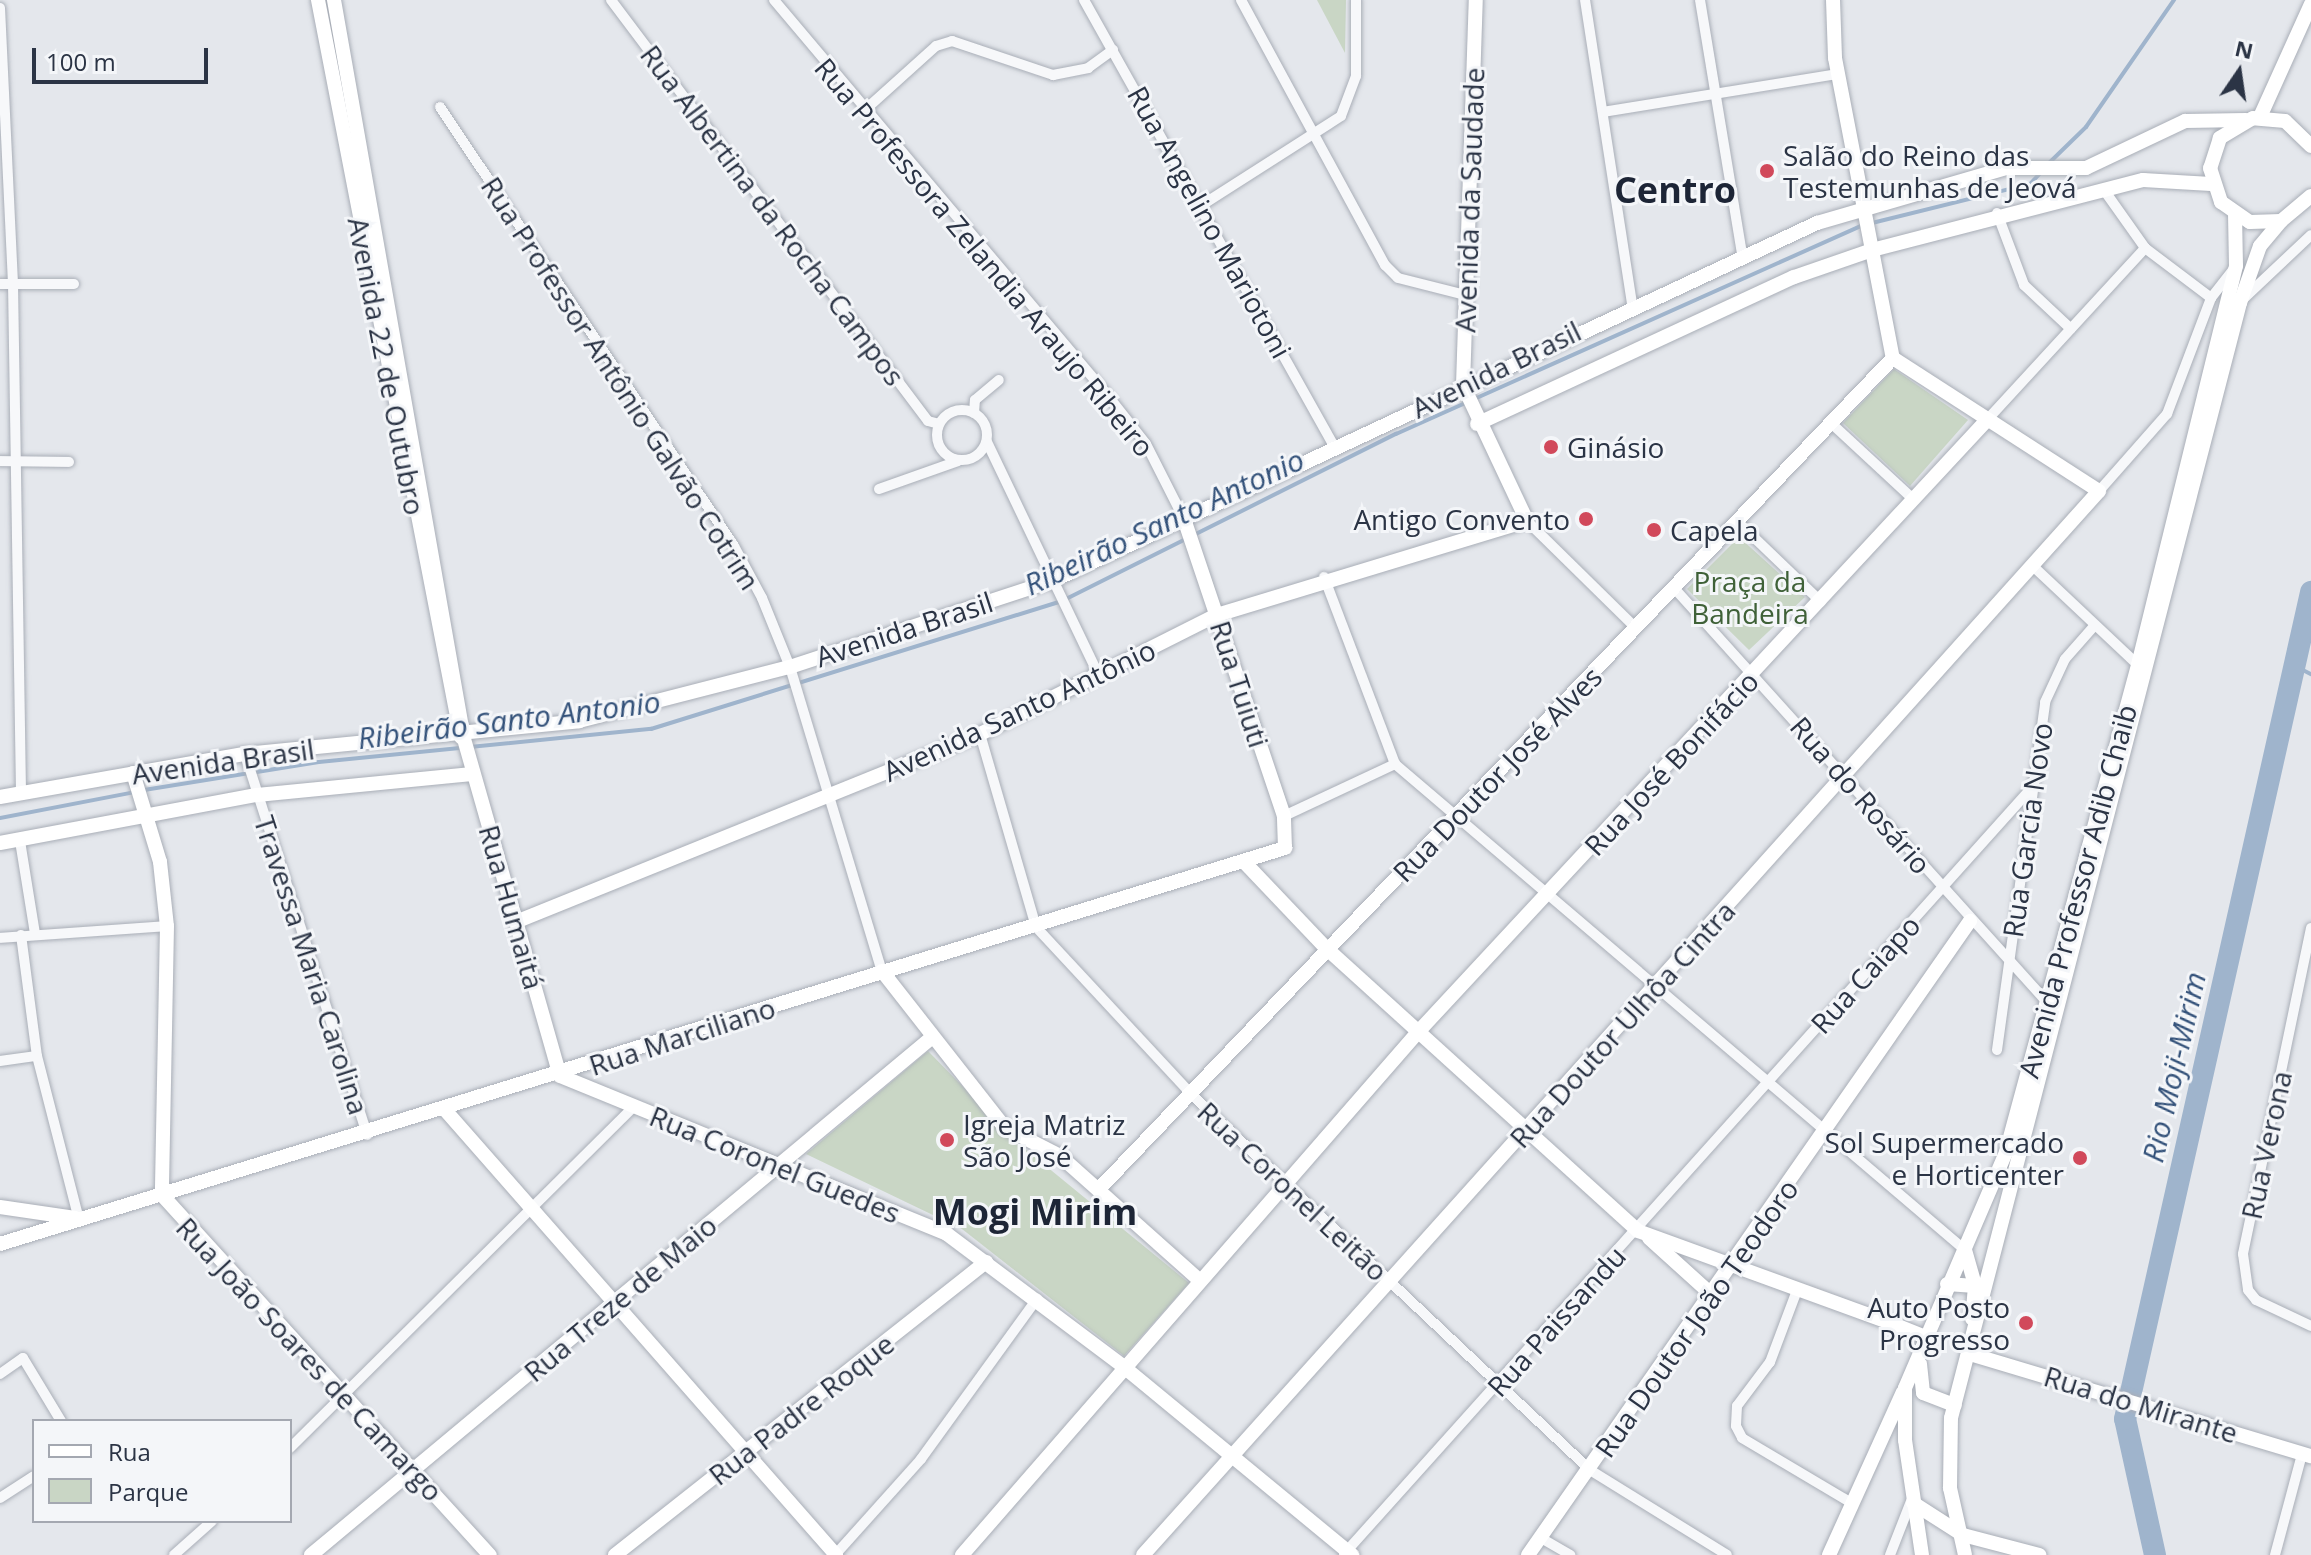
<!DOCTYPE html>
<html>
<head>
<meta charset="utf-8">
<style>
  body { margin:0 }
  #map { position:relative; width:2311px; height:1555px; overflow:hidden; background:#e4e7ec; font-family:"Open Sans",sans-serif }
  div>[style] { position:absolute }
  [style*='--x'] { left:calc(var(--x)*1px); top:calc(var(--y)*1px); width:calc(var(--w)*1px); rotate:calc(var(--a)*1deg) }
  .green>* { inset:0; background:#c9d6c5 }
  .stream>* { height:4px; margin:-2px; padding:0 2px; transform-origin:2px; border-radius:2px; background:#9fb4cc }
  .river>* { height:22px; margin:-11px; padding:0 11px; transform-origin:11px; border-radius:11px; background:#9fb4cc }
  .roads { filter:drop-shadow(0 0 2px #a9aeb7) drop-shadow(0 0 2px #a9aeb7) }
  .street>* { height:10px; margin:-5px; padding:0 5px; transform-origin:5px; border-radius:5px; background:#f7f8fa }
  .street>.ring { margin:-5px; padding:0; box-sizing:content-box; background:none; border:10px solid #f7f8fa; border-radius:50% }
  .secondary>* { height:14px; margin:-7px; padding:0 7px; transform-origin:7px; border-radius:7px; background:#fff }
  .dots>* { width:22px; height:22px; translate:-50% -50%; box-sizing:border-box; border:4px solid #f4f6f9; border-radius:50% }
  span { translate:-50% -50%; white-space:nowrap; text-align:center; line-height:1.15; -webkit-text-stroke:6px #f4f6f9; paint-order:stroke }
  .poi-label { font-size:28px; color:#2b3445 }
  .left { translate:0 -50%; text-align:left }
  .right { translate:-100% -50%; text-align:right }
  .street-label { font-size:28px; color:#2b3445 }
  .park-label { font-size:28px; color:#3f6138 }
  .water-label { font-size:30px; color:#34527a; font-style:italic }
  .district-label { font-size:36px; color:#1d2536; font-weight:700 }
  .legend { position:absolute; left:32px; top:1419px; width:260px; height:104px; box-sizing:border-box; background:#f4f6f9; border:2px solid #a4a8b1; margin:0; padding:10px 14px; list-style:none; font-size:24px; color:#2b3445 }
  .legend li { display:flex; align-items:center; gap:16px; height:40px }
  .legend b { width:40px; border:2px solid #a4a8b1 }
  .north { position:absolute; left:2199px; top:32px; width:80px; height:80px; -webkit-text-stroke:6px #f4f6f9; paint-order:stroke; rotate:13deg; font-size:22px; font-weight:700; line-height:32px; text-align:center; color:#2b3445 }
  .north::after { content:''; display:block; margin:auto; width:28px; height:36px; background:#2b3445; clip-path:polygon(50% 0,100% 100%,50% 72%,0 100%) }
  .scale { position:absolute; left:32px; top:48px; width:176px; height:36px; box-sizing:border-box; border:4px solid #2b3445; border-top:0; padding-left:10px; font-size:24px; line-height:28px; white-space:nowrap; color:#2b3445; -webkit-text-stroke:6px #f4f6f9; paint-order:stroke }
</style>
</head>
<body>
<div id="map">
  <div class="green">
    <div style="clip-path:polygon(1317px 0,1346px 0,1345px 53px)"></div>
    <div style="clip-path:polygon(1894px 369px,1968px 420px,1910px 486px,1843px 423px)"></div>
    <div style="clip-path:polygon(1739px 537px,1805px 597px,1749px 650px,1687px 589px)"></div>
    <div style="clip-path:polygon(928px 1051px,1019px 1144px,1189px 1283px,1124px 1356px,962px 1229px,806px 1154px)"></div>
  </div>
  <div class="stream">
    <div style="--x:2049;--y:163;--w:52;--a:-44.2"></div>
    <div style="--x:2086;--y:127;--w:155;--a:-55.3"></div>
    <div style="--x:1872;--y:223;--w:163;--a:-13.9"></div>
    <div style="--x:2030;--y:184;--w:16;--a:-47"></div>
    <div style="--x:2295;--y:666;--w:18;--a:27"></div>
    <div style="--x:144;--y:790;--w:177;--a:-9.1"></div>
    <div style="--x:319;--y:762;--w:334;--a:-5.7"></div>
    <div style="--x:651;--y:729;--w:428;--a:-17.3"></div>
    <div style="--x:1060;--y:602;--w:376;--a:-26.6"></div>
    <div style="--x:1396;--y:434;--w:512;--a:-24.11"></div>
    <div style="--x:0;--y:818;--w:137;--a:-10.9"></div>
  </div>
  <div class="river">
    <div style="--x:2155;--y:1555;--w:139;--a:-102.4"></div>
    <div style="--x:2125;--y:1419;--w:848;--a:-77.32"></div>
  </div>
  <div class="roads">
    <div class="street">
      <div style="--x:611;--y:0;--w:527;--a:53.02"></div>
      <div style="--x:928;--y:421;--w:11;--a:15"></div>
      <div style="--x:774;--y:0;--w:513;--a:49.82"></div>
      <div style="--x:1105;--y:392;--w:66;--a:51.7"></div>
      <div style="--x:1146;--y:444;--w:86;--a:63.1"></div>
      <div style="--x:1084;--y:0;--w:511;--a:60.73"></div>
      <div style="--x:1241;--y:0;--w:302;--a:61.5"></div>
      <div style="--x:1385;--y:265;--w:18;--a:45"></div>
      <div style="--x:1398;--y:278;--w:69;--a:14.2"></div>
      <div style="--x:1585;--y:0;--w:309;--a:81.2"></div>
      <div style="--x:1700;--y:0;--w:257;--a:80.6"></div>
      <div style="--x:0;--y:8;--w:275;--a:87.3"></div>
      <div style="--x:13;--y:283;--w:512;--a:89.1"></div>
      <div style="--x:440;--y:107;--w:528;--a:56.19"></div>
      <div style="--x:734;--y:546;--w:59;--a:61.7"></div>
      <div style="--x:762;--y:598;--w:74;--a:67.9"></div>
      <div style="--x:790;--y:667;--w:318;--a:73.2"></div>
      <div style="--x:866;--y:109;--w:94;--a:-42"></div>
      <div style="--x:936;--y:46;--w:17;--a:-17"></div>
      <div style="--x:952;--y:41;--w:107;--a:18.6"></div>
      <div style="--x:1053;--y:75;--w:36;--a:-11"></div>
      <div style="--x:1088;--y:68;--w:31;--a:-36"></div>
      <div style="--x:1603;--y:112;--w:238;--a:-9.2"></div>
      <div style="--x:2104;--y:190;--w:71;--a:54.7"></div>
      <div style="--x:2145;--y:248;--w:83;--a:37.1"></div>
      <div style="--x:1202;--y:205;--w:165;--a:-32.6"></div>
      <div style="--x:1341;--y:116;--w:43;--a:-69.4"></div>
      <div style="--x:1356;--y:76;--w:76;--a:-90"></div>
      <div style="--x:1997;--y:213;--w:77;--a:69.4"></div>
      <div style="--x:2024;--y:285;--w:64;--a:43.1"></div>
      <div style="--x:0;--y:284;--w:74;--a:0"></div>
      <div style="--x:2241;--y:301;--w:96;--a:-43.3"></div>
      <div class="ring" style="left:937px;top:410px;width:40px;height:40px"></div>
      <div style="--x:974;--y:413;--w:13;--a:-86"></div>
      <div style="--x:975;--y:400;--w:31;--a:-40"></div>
      <div style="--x:1986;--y:421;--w:235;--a:-47.4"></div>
      <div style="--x:1831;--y:423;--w:112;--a:42.8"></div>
      <div style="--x:987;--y:442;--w:259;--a:64.4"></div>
      <div style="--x:0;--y:461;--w:69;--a:0.8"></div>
      <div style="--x:879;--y:489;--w:84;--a:-19.5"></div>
      <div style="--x:2099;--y:491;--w:103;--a:-48.6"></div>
      <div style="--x:2167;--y:414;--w:124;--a:-69.2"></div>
      <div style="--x:2211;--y:298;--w:39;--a:-52"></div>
      <div style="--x:1527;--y:521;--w:153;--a:44.5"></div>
      <div style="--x:1738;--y:522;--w:115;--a:43.9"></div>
      <div style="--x:2034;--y:567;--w:143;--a:43.3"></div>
      <div style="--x:1324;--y:577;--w:200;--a:69.2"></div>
      <div style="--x:1395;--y:764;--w:749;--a:40.45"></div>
      <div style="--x:1675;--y:589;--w:554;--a:48"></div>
      <div style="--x:980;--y:734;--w:201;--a:73.8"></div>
      <div style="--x:1036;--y:927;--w:231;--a:47.1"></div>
      <div style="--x:1193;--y:1096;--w:545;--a:43.29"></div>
      <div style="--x:1590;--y:1470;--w:161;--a:31.8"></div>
      <div style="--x:245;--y:754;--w:400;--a:72.2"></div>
      <div style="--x:1284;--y:816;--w:123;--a:-25.1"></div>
      <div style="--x:20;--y:841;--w:94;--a:80.8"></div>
      <div style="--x:2311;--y:928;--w:333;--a:101.8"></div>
      <div style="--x:2243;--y:1254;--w:36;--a:82"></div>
      <div style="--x:2248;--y:1290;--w:13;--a:51"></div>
      <div style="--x:2256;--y:1300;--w:61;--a:25.3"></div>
      <div style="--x:21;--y:935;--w:122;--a:82.5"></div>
      <div style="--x:37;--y:1056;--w:168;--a:75.6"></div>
      <div style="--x:0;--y:938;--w:167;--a:-4.1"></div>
      <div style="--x:1997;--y:1050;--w:351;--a:-82.1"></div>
      <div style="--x:2045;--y:702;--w:47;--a:-65.1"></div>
      <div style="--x:2065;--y:659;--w:45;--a:-48.6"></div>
      <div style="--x:0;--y:1061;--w:37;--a:-8"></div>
      <div style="--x:1796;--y:1293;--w:74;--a:110.6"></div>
      <div style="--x:1770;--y:1362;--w:55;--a:126.9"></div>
      <div style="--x:1737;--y:1406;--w:20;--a:93"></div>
      <div style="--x:1736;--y:1426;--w:13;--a:63"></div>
      <div style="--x:1742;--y:1438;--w:126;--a:30.7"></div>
      <div style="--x:0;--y:1374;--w:28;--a:-35"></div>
      <div style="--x:23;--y:1358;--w:74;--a:58.9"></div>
      <div style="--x:290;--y:1448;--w:485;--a:-44.8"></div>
      <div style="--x:0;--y:1498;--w:40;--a:-32.9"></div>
      <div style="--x:1541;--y:1538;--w:34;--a:30"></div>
      <div style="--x:1344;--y:1554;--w:1023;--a:-48.09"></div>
      <div style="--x:174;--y:1555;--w:51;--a:-41.8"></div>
      <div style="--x:835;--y:1555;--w:129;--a:-48.1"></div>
      <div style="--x:921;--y:1459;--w:198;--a:-54.1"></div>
      <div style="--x:1890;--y:1555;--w:58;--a:-68.7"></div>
      <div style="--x:2275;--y:1555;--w:105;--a:-75"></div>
    </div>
    <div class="secondary">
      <div style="--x:318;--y:0;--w:751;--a:79.02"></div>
      <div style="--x:334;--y:0;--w:750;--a:80.02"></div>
      <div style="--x:464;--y:739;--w:350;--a:74.1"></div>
      <div style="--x:560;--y:1076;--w:418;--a:22.2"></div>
      <div style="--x:947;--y:1234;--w:221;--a:36.9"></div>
      <div style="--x:1124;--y:1367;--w:296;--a:39.5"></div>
      <div style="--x:1833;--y:0;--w:58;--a:88"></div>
      <div style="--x:1835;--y:58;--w:306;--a:79.1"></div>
      <div style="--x:2260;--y:117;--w:124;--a:-65.7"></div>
      <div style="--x:2311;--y:146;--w:36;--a:-136"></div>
      <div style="--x:2285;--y:121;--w:32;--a:-175"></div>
      <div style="--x:2253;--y:118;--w:39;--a:149"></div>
      <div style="--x:2220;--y:138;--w:32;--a:108"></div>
      <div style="--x:2210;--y:168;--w:36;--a:72"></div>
      <div style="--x:2221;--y:202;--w:35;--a:35"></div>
      <div style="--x:2250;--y:222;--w:31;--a:-2"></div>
      <div style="--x:2281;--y:221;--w:39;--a:-40"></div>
      <div style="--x:1477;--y:424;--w:349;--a:-24.9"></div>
      <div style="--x:1794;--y:277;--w:83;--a:-19.1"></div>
      <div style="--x:1872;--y:250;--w:280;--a:-14.5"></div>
      <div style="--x:2143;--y:180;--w:68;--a:3.4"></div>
      <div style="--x:133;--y:773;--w:93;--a:73.1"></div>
      <div style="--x:160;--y:862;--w:64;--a:83.8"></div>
      <div style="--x:167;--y:926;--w:269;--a:91.1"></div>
      <div style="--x:162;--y:1195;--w:487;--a:47.7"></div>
      <div style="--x:0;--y:797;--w:249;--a:-10"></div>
      <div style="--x:245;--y:754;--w:336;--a:-5.6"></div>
      <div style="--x:579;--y:721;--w:218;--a:-14.4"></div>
      <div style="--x:790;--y:667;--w:276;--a:-18.2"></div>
      <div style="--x:1052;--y:581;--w:845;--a:-25.08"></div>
      <div style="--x:1817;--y:223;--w:197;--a:-16.2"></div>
      <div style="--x:2006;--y:168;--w:80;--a:0"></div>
      <div style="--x:2086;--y:168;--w:110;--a:-25.4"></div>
      <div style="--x:2185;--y:121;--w:61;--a:-0.9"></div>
      <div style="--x:0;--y:843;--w:261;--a:-10.6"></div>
      <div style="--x:257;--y:795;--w:216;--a:-5.6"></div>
      <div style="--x:1246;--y:864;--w:116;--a:46.4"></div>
      <div style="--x:1326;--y:948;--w:421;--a:42.2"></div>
      <div style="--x:1638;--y:1231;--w:271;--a:20"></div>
      <div style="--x:1893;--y:1324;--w:35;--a:22"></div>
      <div style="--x:1926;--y:1337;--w:6;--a:99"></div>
      <div style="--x:518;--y:921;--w:498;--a:-22"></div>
      <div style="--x:980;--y:734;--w:265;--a:-26.7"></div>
      <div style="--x:1217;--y:615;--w:324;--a:-16.9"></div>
      <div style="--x:1527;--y:521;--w:150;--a:-115.2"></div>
      <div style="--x:1463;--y:385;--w:385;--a:-88.1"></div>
      <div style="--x:882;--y:971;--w:199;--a:51.9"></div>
      <div style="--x:1005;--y:1128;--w:62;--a:27"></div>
      <div style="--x:1060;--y:1156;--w:186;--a:41.7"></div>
      <div style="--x:446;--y:1111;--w:591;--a:48.7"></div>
      <div style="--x:1100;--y:1188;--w:1148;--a:-46.31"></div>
      <div style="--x:0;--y:1207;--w:76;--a:8.3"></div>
      <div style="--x:1649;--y:1238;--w:85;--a:42.1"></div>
      <div style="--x:0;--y:1244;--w:1345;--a:-17.13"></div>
      <div style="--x:1285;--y:848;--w:32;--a:-92"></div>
      <div style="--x:1284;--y:816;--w:311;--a:-108.6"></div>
      <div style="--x:1965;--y:1250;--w:37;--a:74"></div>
      <div style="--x:1947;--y:1284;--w:28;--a:4"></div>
      <div style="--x:1975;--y:1286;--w:33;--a:95"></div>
      <div style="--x:1970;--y:1348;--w:6;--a:90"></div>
      <div style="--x:1970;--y:1354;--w:356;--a:16.7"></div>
      <div style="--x:1920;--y:1364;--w:29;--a:84"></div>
      <div style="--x:1923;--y:1393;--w:34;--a:21"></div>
      <div style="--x:1913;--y:1503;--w:59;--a:32.6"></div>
      <div style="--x:1963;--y:1535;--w:79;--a:14.7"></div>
      <div style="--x:311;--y:1555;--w:804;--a:-39.81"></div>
      <div style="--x:615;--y:1555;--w:473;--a:-38.3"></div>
      <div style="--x:962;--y:1555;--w:695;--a:-48.91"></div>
      <div style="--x:1419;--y:1031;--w:833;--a:-47.09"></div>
      <div style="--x:1143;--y:1555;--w:1430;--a:-48.06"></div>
      <div style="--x:2099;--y:491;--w:245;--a:-147.2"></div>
      <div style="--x:1528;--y:1555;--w:773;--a:-55.12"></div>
      <div style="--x:1829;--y:1555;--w:179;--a:-65.6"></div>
      <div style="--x:1922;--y:1555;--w:116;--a:-98.4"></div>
      <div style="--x:1905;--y:1440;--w:52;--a:-90"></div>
      <div style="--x:1905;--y:1388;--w:257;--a:-66.8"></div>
      <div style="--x:2006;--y:1152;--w:505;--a:-74.83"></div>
      <div style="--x:2138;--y:665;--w:411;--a:-76.2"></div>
      <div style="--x:2236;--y:266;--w:50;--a:-91.1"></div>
      <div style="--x:1965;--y:1555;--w:69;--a:-102.6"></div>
      <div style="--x:1950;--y:1488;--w:70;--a:-89.2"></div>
      <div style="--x:1951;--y:1418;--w:1152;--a:-75.47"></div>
      <div style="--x:2240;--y:303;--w:60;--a:-70.7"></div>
      <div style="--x:2260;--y:246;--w:33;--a:-50"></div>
    </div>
  </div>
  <div class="dots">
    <div style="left:1767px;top:171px;background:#d1495b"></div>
    <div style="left:1551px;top:447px;background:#d1495b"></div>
    <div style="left:1586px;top:519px;background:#d1495b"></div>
    <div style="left:1654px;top:530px;background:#d1495b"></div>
    <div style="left:947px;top:1140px;background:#d1495b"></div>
    <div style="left:2080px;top:1158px;background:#d1495b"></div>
    <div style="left:2026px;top:1323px;background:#d1495b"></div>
  </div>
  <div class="poi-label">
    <span class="left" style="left:1783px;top:171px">Salão do Reino das<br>Testemunhas de Jeová</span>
    <span class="left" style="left:1567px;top:447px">Ginásio</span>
    <span class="right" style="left:1570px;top:519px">Antigo Convento</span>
    <span class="left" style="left:1670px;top:530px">Capela</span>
    <span class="left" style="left:963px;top:1140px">Igreja Matriz<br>São José</span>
    <span class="right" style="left:2064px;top:1158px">Sol Supermercado<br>e Horticenter</span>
    <span class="right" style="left:2010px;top:1323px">Auto Posto<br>Progresso</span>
  </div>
  <div class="street-label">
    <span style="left:1469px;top:200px;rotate:-88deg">Avenida da Saudade</span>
    <span style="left:773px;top:215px;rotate:53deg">Rua Albertina da Rocha Campos</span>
    <span style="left:1210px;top:222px;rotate:61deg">Rua Angelino Mariotoni</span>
    <span style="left:985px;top:257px;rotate:50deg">Rua Professora Zelandia Araujo Ribeiro</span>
    <span style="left:387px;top:366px;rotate:79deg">Avenida 22 de Outubro</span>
    <span style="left:1496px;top:369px;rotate:-26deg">Avenida Brasil</span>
    <span style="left:621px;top:383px;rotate:57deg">Rua Professor Antônio Galvão Cotrim</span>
    <span style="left:904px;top:629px;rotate:-18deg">Avenida Brasil</span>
    <span style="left:1240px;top:684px;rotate:72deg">Rua Tuiuti</span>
    <span style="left:1019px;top:710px;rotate:-25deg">Avenida Santo Antônio</span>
    <span style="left:223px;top:761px;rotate:-8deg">Avenida Brasil</span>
    <span style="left:1671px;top:763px;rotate:-47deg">Rua José Bonifácio</span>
    <span style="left:1497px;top:774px;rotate:-46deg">Rua Doutor José Alves</span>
    <span style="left:1861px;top:795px;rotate:49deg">Rua do Rosário</span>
    <span style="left:2027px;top:830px;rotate:-82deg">Rua Garcia Novo</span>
    <span style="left:2077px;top:891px;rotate:-75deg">Avenida Professor Adib Chaib</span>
    <span style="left:512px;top:907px;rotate:74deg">Rua Humaitá</span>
    <span style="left:312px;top:965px;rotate:72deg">Travessa Maria Carolina</span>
    <span style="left:1865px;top:974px;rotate:-48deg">Rua Caiapo</span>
    <span style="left:1622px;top:1024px;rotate:-48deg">Rua Doutor Ulhôa Cintra</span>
    <span style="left:682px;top:1036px;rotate:-18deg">Rua Marciliano</span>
    <span style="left:2266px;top:1145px;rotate:-78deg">Rua Verona</span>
    <span style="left:775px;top:1164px;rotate:22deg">Rua Coronel Guedes</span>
    <span style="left:1293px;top:1191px;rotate:43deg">Rua Coronel Leitão</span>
    <span style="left:620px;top:1298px;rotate:-40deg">Rua Treze de Maio</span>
    <span style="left:1696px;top:1318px;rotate:-55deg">Rua Doutor João Teodoro</span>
    <span style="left:1556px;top:1321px;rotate:-48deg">Rua Paissandu</span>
    <span style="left:310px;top:1359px;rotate:47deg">Rua João Soares de Camargo</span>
    <span style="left:2141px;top:1404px;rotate:17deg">Rua do Mirante</span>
    <span style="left:801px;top:1409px;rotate:-38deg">Rua Padre Roque</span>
  </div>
  <div class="park-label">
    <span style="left:1750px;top:597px">Praça da<br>Bandeira</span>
  </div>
  <div class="water-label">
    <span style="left:1164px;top:522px;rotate:-25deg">Ribeirão Santo Antonio</span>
    <span style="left:509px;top:720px;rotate:-7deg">Ribeirão Santo Antonio</span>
    <span style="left:2174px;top:1067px;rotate:-77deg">Rio Moji-Mirim</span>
  </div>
  <div class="district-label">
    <span style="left:1675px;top:190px">Centro</span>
    <span style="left:1035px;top:1212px">Mogi Mirim</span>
  </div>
  <ul class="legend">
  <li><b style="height:10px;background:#fff"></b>Rua</li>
  <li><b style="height:22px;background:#c9d6c5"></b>Parque</li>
  </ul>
  <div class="north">N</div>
  <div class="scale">100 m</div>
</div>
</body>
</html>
